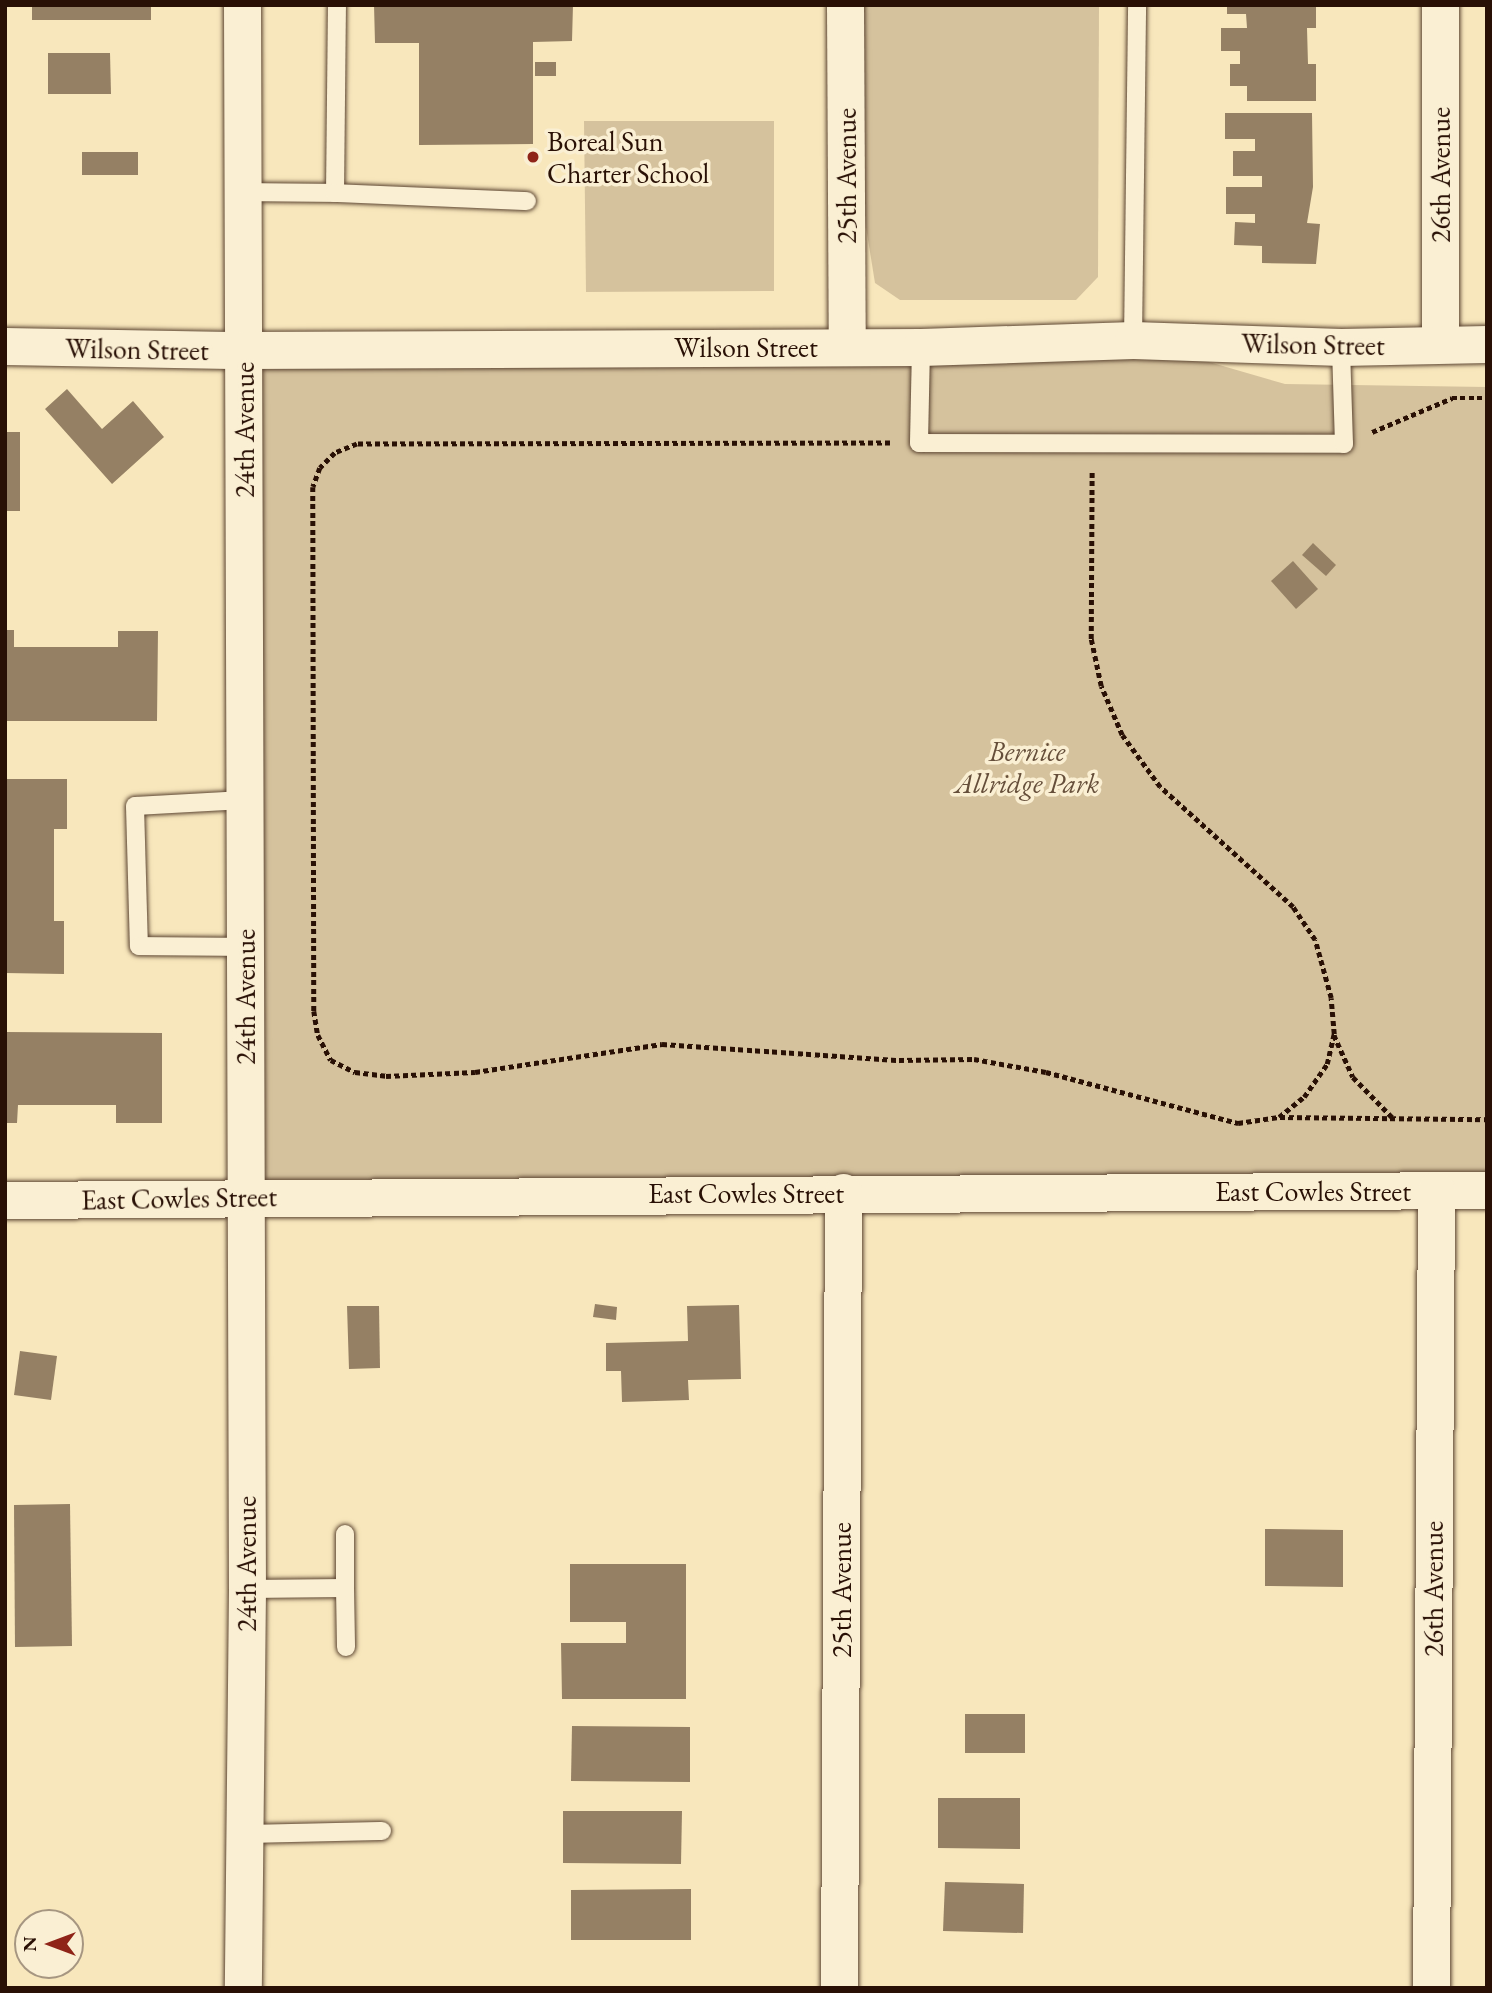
<!DOCTYPE html>
<html>
<head>
<meta charset="utf-8">
<style>
  body { margin:0 }
  #map { position:relative; width:1492px; height:1993px; overflow:hidden; background:#f8e7bc; font-family:"EB Garamond",serif }
  div>[style] { position:absolute }
  [style*='--x'] { left:calc(var(--x)*1px); top:calc(var(--y)*1px); width:calc(var(--w)*1px); rotate:calc(var(--a)*1deg) }
  .green>* { inset:0; background:#d5c29d }
  .building>* { inset:0; background:#958064 }
  .path>* { height:4.5px; margin-top:-2.25px; transform-origin:0; background:repeating-linear-gradient(90deg,#291005 0 5px,transparent 0 8.5px) }
  .roads { filter:drop-shadow(0 0 2px #5d4633) drop-shadow(0 0 2px #5d4633) }
  .service>* { height:18px; margin:-9px; padding:0 9px; transform-origin:9px; border-radius:9px; background:#faefd3 }
  .minor>* { height:37px; margin:-18.5px; padding:0 18.5px; transform-origin:18.5px; border-radius:18.5px; background:#faefd3 }
  .dots>* { width:19px; height:19px; translate:-50% -50%; box-sizing:border-box; border:4px solid #faefd3; border-radius:50% }
  span { translate:-50% -50%; white-space:nowrap; text-align:center; line-height:1.15; -webkit-text-stroke:7px #faefd3; paint-order:stroke }
  .poi-label { font-size:28px; color:#291005 }
  .left { translate:0 -50%; text-align:left }
  .street-label { font-size:28px; color:#291005 }
  .park-label { font-size:28px; color:#654e3a; font-style:italic }
  .frame { position:absolute; inset:0; border:7px solid #291005; pointer-events:none }
  .north { position:absolute; left:14px; top:1909px; width:70px; height:70px; box-sizing:border-box; background:#faefd3; border:2px solid #a69681; border-radius:50%; rotate:270deg; font-size:19px; font-weight:700; line-height:28px; text-align:center; color:#291005 }
  .north::after { content:''; display:block; margin:auto; width:24px; height:32px; background:#8f2418; clip-path:polygon(50% 0,100% 100%,50% 72%,0 100%) }
</style>
</head>
<body>
<div id="map">
  <div class="green">
    <div style="clip-path:polygon(861px 5px,1099px 5px,1098px 277px,1076px 300px,900px 300px,875px 283px,857px 171px)"></div>
    <div style="clip-path:polygon(584px 121px,774px 121px,774px 291px,586px 292px)"></div>
    <div style="clip-path:polygon(1133px 340px,1285px 384px,1487px 387px,1487px 1186px,246px 1197px,244px 350px)"></div>
  </div>
  <div class="building">
    <div style="clip-path:polygon(32px 5px,151px 5px,151px 20px,32px 20px)"></div>
    <div style="clip-path:polygon(374px 5px,573px 5px,572px 41px,533px 42px,533px 144px,419px 145px,419px 43px,375px 43px)"></div>
    <div style="clip-path:polygon(1227px 5px,1316px 5px,1316px 28px,1307px 28px,1308px 64px,1316px 64px,1316px 101px,1247px 101px,1247px 86px,1230px 86px,1230px 64px,1240px 64px,1240px 51px,1221px 51px,1221px 28px,1247px 28px,1246px 14px,1227px 14px)"></div>
    <div style="clip-path:polygon(48px 53px,110px 53px,111px 94px,48px 94px)"></div>
    <div style="clip-path:polygon(535px 62px,556px 62px,556px 76px,535px 76px)"></div>
    <div style="clip-path:polygon(1225px 113px,1312px 113px,1313px 187px,1307px 223px,1320px 224px,1316px 264px,1262px 263px,1262px 246px,1234px 245px,1235px 222px,1255px 223px,1255px 214px,1226px 214px,1226px 187px,1262px 187px,1262px 176px,1233px 176px,1233px 151px,1255px 151px,1255px 139px,1225px 139px)"></div>
    <div style="clip-path:polygon(82px 152px,138px 152px,138px 175px,82px 175px)"></div>
    <div style="clip-path:polygon(67px 389px,102px 429px,133px 401px,164px 437px,112px 484px,45px 409px)"></div>
    <div style="clip-path:polygon(5px 432px,20px 432px,20px 511px,5px 511px)"></div>
    <div style="clip-path:polygon(1313px 543px,1336px 565px,1326px 576px,1302px 555px)"></div>
    <div style="clip-path:polygon(1293px 561px,1318px 589px,1296px 609px,1271px 581px)"></div>
    <div style="clip-path:polygon(5px 630px,14px 630px,14px 647px,118px 647px,118px 631px,158px 631px,157px 721px,5px 721px)"></div>
    <div style="clip-path:polygon(5px 779px,67px 779px,67px 829px,54px 829px,54px 921px,64px 921px,64px 974px,5px 973px)"></div>
    <div style="clip-path:polygon(5px 1032px,162px 1033px,162px 1123px,116px 1123px,116px 1105px,18px 1105px,17px 1123px,5px 1123px)"></div>
    <div style="clip-path:polygon(595px 1304px,617px 1307px,616px 1320px,593px 1317px)"></div>
    <div style="clip-path:polygon(739px 1305px,741px 1379px,688px 1380px,689px 1400px,622px 1402px,621px 1371px,606px 1371px,606px 1343px,688px 1341px,687px 1306px)"></div>
    <div style="clip-path:polygon(347px 1306px,379px 1306px,380px 1368px,349px 1369px)"></div>
    <div style="clip-path:polygon(20px 1351px,57px 1356px,51px 1400px,14px 1395px)"></div>
    <div style="clip-path:polygon(70px 1504px,72px 1646px,15px 1647px,14px 1505px)"></div>
    <div style="clip-path:polygon(1265px 1529px,1343px 1530px,1343px 1587px,1265px 1586px)"></div>
    <div style="clip-path:polygon(570px 1564px,686px 1564px,686px 1699px,562px 1699px,561px 1643px,626px 1643px,626px 1622px,570px 1622px)"></div>
    <div style="clip-path:polygon(965px 1714px,1025px 1714px,1025px 1753px,965px 1753px)"></div>
    <div style="clip-path:polygon(572px 1726px,690px 1727px,690px 1782px,571px 1781px)"></div>
    <div style="clip-path:polygon(938px 1798px,1020px 1798px,1020px 1849px,938px 1848px)"></div>
    <div style="clip-path:polygon(563px 1811px,682px 1811px,681px 1864px,563px 1863px)"></div>
    <div style="clip-path:polygon(945px 1882px,1024px 1884px,1023px 1933px,943px 1931px)"></div>
    <div style="clip-path:polygon(691px 1889px,691px 1940px,571px 1940px,571px 1890px)"></div>
  </div>
  <div class="path">
    <div style="--x:1372;--y:432;--w:87;--a:-23"></div>
    <div style="--x:1452;--y:398;--w:35;--a:0"></div>
    <div style="--x:890;--y:443;--w:533;--a:179.89"></div>
    <div style="--x:357;--y:444;--w:24;--a:158"></div>
    <div style="--x:335;--y:453;--w:21;--a:135"></div>
    <div style="--x:320;--y:468;--w:20;--a:110"></div>
    <div style="--x:313;--y:487;--w:524;--a:89.89"></div>
    <div style="--x:314;--y:1011;--w:24;--a:81"></div>
    <div style="--x:318;--y:1035;--w:28;--a:63"></div>
    <div style="--x:331;--y:1060;--w:27;--a:27"></div>
    <div style="--x:355;--y:1072;--w:31;--a:7"></div>
    <div style="--x:386;--y:1076;--w:89;--a:-2.6"></div>
    <div style="--x:475;--y:1072;--w:189;--a:-8.5"></div>
    <div style="--x:662;--y:1044;--w:238;--a:3.9"></div>
    <div style="--x:899;--y:1060;--w:75;--a:-0.8"></div>
    <div style="--x:974;--y:1059;--w:73;--a:10.2"></div>
    <div style="--x:1046;--y:1072;--w:199;--a:14.9"></div>
    <div style="--x:1238;--y:1123;--w:41;--a:-8.3"></div>
    <div style="--x:1279;--y:1117;--w:32;--a:-39"></div>
    <div style="--x:1304;--y:1097;--w:40;--a:-55.1"></div>
    <div style="--x:1327;--y:1064;--w:31;--a:-77"></div>
    <div style="--x:1334;--y:1034;--w:36;--a:-95"></div>
    <div style="--x:1331;--y:998;--w:60;--a:-105.4"></div>
    <div style="--x:1315;--y:940;--w:40;--a:-124"></div>
    <div style="--x:1293;--y:907;--w:179;--a:-137.9"></div>
    <div style="--x:1160;--y:787;--w:64;--a:-126.2"></div>
    <div style="--x:1122;--y:735;--w:53;--a:-113.2"></div>
    <div style="--x:1101;--y:686;--w:48;--a:-102"></div>
    <div style="--x:1091;--y:639;--w:168;--a:-89.7"></div>
    <div style="--x:1334;--y:1035;--w:46;--a:65.7"></div>
    <div style="--x:1353;--y:1077;--w:57;--a:45.7"></div>
    <div style="--x:1280;--y:1117;--w:207;--a:0.6"></div>
  </div>
  <div class="roads">
    <div class="service">
      <div style="--x:243;--y:192;--w:92;--a:0.6"></div>
      <div style="--x:335;--y:193;--w:188;--a:-89.4"></div>
      <div style="--x:335;--y:193;--w:192;--a:2.4"></div>
      <div style="--x:1133;--y:340;--w:335;--a:-89.3"></div>
      <div style="--x:921;--y:347;--w:96;--a:91.2"></div>
      <div style="--x:919;--y:443;--w:425;--a:0.1"></div>
      <div style="--x:1344;--y:444;--w:97;--a:-91.8"></div>
      <div style="--x:244;--y:800;--w:109;--a:176.8"></div>
      <div style="--x:135;--y:806;--w:140;--a:88.4"></div>
      <div style="--x:139;--y:946;--w:106;--a:0.5"></div>
      <div style="--x:345;--y:1588;--w:59;--a:89"></div>
      <div style="--x:247;--y:1589;--w:98;--a:-0.6"></div>
      <div style="--x:345;--y:1588;--w:54;--a:-90"></div>
      <div style="--x:245;--y:1834;--w:137;--a:-1.3"></div>
    </div>
    <div class="minor">
      <div style="--x:242;--y:5;--w:1584;--a:89.82"></div>
      <div style="--x:247;--y:1589;--w:399;--a:90.6"></div>
      <div style="--x:845;--y:5;--w:342;--a:89.7"></div>
      <div style="--x:1440;--y:5;--w:339;--a:90"></div>
      <div style="--x:5;--y:346;--w:239;--a:1"></div>
      <div style="--x:244;--y:350;--w:677;--a:-0.25"></div>
      <div style="--x:921;--y:347;--w:212;--a:-1.9"></div>
      <div style="--x:1133;--y:340;--w:208;--a:1.9"></div>
      <div style="--x:1341;--y:347;--w:146;--a:-1.2"></div>
      <div style="--x:5;--y:1200;--w:1482;--a:-0.39"></div>
      <div style="--x:839;--y:1988;--w:796;--a:-89.71"></div>
      <div style="--x:1431;--y:1988;--w:798;--a:-89.64"></div>
    </div>
  </div>
  <div class="dots">
    <div style="left:533px;top:157px;background:#8f2418"></div>
  </div>
  <div class="poi-label">
    <span class="left" style="left:547px;top:157px">Boreal Sun<br>Charter School</span>
  </div>
  <div class="street-label">
    <span style="left:1440px;top:175px;rotate:-90deg">26th Avenue</span>
    <span style="left:846px;top:176px;rotate:-90deg">25th Avenue</span>
    <span style="left:1313px;top:344px;rotate:1deg">Wilson Street</span>
    <span style="left:746px;top:347px">Wilson Street</span>
    <span style="left:137px;top:349px;rotate:1deg">Wilson Street</span>
    <span style="left:244px;top:430px;rotate:-90deg">24th Avenue</span>
    <span style="left:245px;top:997px;rotate:-90deg">24th Avenue</span>
    <span style="left:1313px;top:1191px">East Cowles Street</span>
    <span style="left:746px;top:1193px">East Cowles Street</span>
    <span style="left:179px;top:1198px;rotate:-1deg">East Cowles Street</span>
    <span style="left:246px;top:1564px;rotate:-90deg">24th Avenue</span>
    <span style="left:1433px;top:1589px;rotate:-90deg">26th Avenue</span>
    <span style="left:841px;top:1590px;rotate:-90deg">25th Avenue</span>
  </div>
  <div class="park-label">
    <span style="left:1027px;top:767px">Bernice<br>Allridge Park</span>
  </div>
  <div class="frame"></div>
  <div class="north">N</div>
</div>
</body>
</html>
